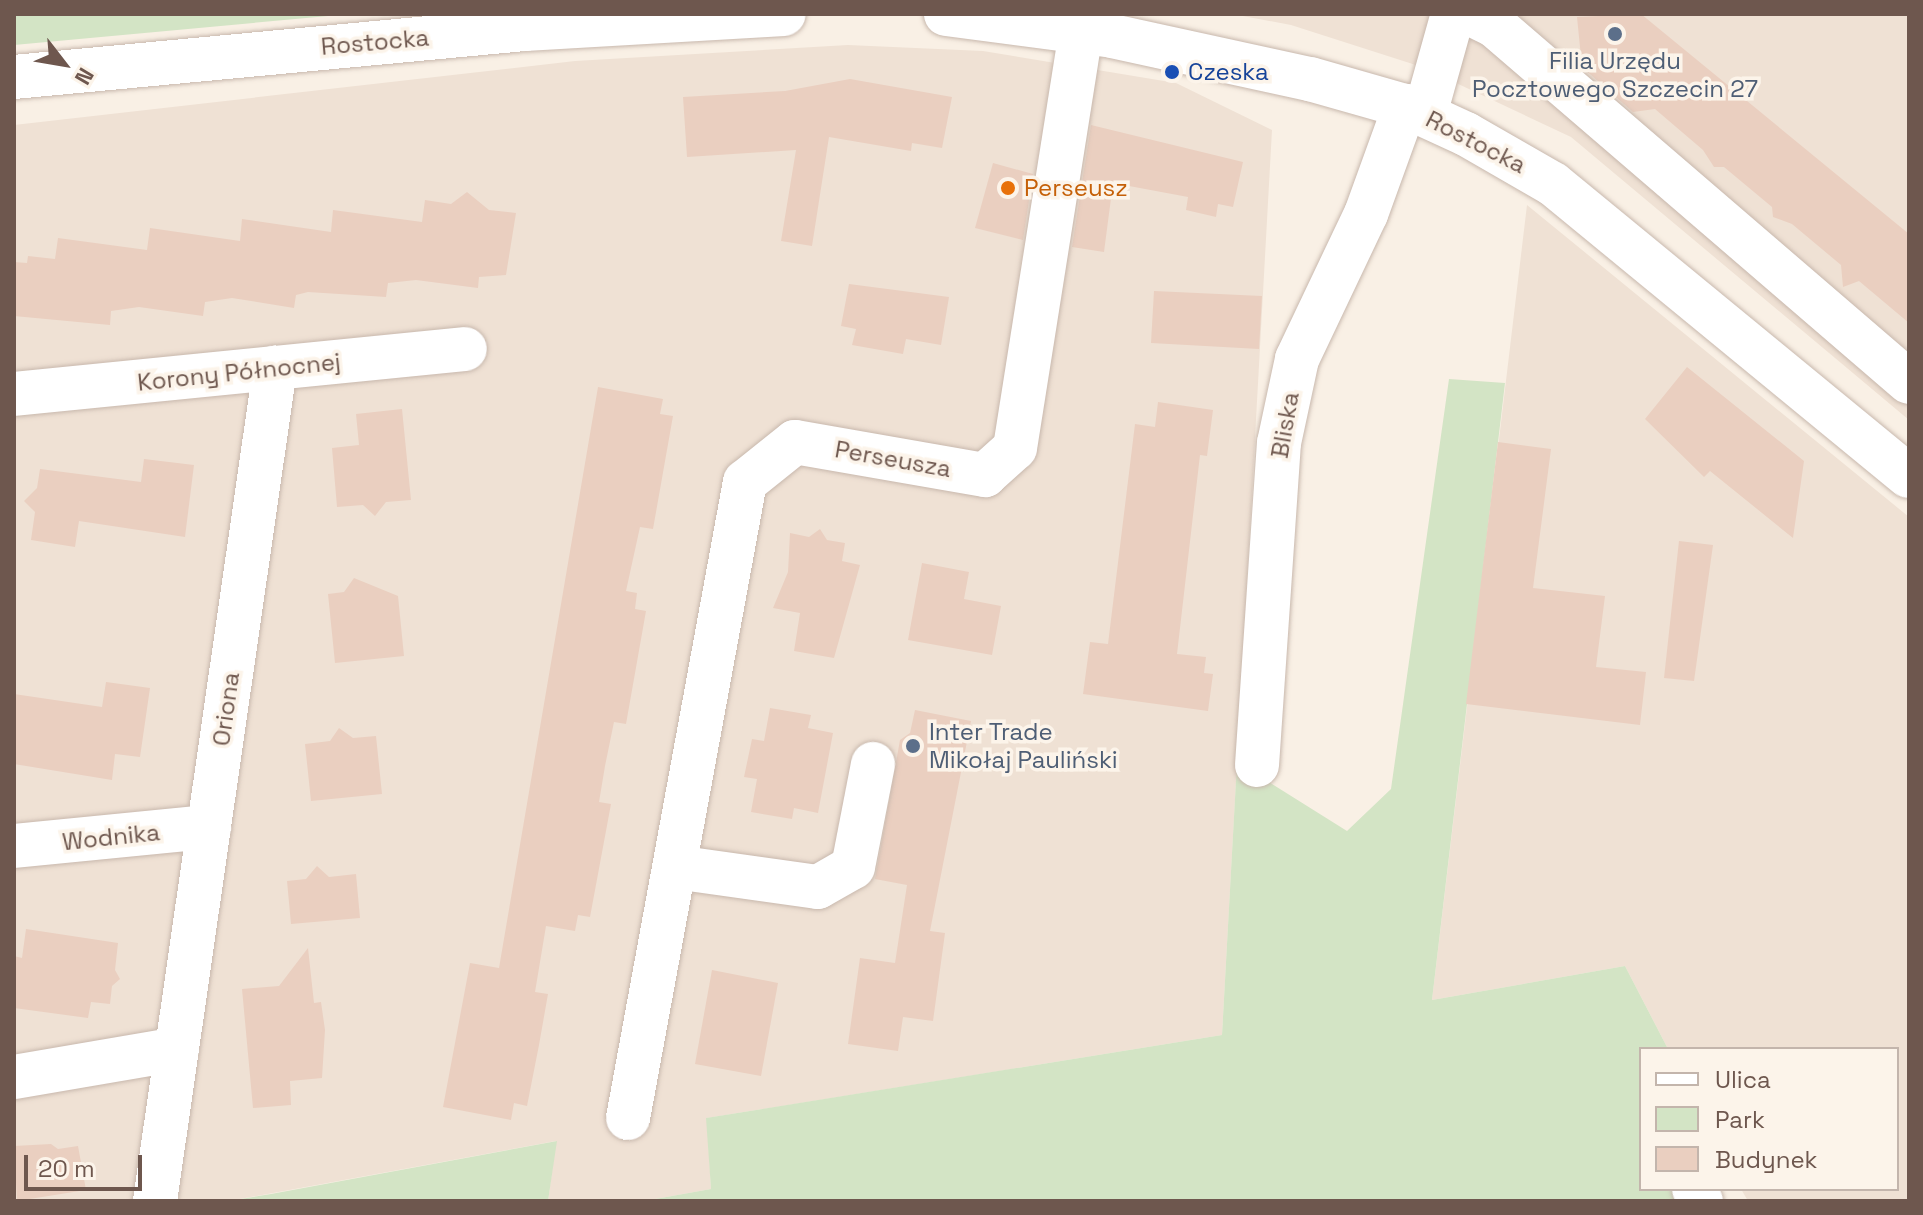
<!DOCTYPE html>
<html>
<head>
<meta charset="utf-8">
<style>
  body { margin:0 }
  #map { position:relative; width:1923px; height:1215px; overflow:hidden; background:#f9f0e5; font-family:"Space Grotesk",sans-serif }
  div>[style] { position:absolute }
  [style*='--x'] { left:calc(var(--x)*1px); top:calc(var(--y)*1px); width:calc(var(--w)*1px); rotate:calc(var(--a)*1deg) }
  .residential>* { inset:0; background:#efe1d4 }
  .green>* { inset:0; background:#d3e4c5 }
  .building>* { inset:0; background:#eacfc0 }
  .roads { filter:drop-shadow(0 0 2px #c8b8ad) drop-shadow(0 0 2px #c8b8ad) }
  .minor>* { height:44px; margin:-22px; padding:0 22px; transform-origin:22px; border-radius:22px; background:#fff }
  .dots>* { width:22px; height:22px; translate:-50% -50%; box-sizing:border-box; border:4px solid #fcf4ea; border-radius:50% }
  span { translate:-50% -50%; white-space:nowrap; text-align:center; line-height:1.15; -webkit-text-stroke:7px #fcf4ea; paint-order:stroke }
  .street-label { font-size:24px; color:#6e574e }
  .service-label { font-size:24px; color:#4e5e75 }
  .left { translate:0 -50%; text-align:left }
  .transit-label { font-size:24px; color:#164399 }
  .food-label { font-size:24px; color:#c56008 }
  .frame { position:absolute; inset:0; border:16px solid #6e574e; pointer-events:none }
  .legend { position:absolute; left:1639px; top:1047px; width:260px; height:144px; box-sizing:border-box; background:#fcf4ea; border:2px solid #c3b5ac; margin:0; padding:10px 14px; list-style:none; font-size:24px; color:#6e574e }
  .legend li { display:flex; align-items:center; gap:16px; height:40px }
  .legend b { width:40px; border:2px solid #c3b5ac }
  .north { position:absolute; left:24px; top:24px; width:80px; height:80px; -webkit-text-stroke:6px #fcf4ea; paint-order:stroke; rotate:121deg; font-size:22px; font-weight:700; line-height:32px; text-align:center; color:#6e574e }
  .north::after { content:''; display:block; margin:auto; width:28px; height:36px; background:#6e574e; clip-path:polygon(50% 0,100% 100%,50% 72%,0 100%) }
  .scale { position:absolute; left:24px; top:1155px; width:118px; height:36px; box-sizing:border-box; border:4px solid #6e574e; border-top:0; padding-left:10px; font-size:24px; line-height:28px; white-space:nowrap; color:#6e574e; -webkit-text-stroke:6px #fcf4ea; paint-order:stroke }
</style>
</head>
<body>
<div id="map">
  <div class="residential">
    <div style="clip-path:polygon(1232px 14px,1909px 14px,1909px 420px,1571px 137px,1422px 67px,1291px 25px)"></div>
    <div style="clip-path:polygon(848px 45px,983px 51px,1176px 83px,1272px 130px,1222px 1035px,707px 1118px,711px 1189px,644px 1201px,548px 1201px,556px 1141px,229px 1201px,14px 1201px,14px 125px,575px 61px)"></div>
    <div style="clip-path:polygon(1527px 205px,1909px 517px,1909px 1201px,1748px 1201px,1741px 1189px,1897px 1189px,1897px 1049px,1668px 1049px,1625px 966px,1432px 1000px)"></div>
  </div>
  <div class="green">
    <div style="clip-path:polygon(14px 14px,350px 14px,14px 45px)"></div>
    <div style="clip-path:polygon(1449px 379px,1505px 383px,1432px 1000px,1625px 966px,1668px 1049px,1641px 1049px,1641px 1189px,1677px 1189px,1682px 1201px,644px 1201px,711px 1189px,706px 1118px,1222px 1035px,1237px 762px,1347px 831px,1391px 789px)"></div>
    <div style="clip-path:polygon(557px 1141px,548px 1201px,229px 1201px,271px 1194px)"></div>
  </div>
  <div class="building">
    <div style="clip-path:polygon(1641px 14px,1909px 234px,1909px 323px,1859px 281px,1843px 287px,1841px 265px,1792px 224px,1773px 217px,1772px 207px,1724px 167px,1714px 167px,1703px 150px,1655px 109px,1633px 112px,1582px 67px,1577px 17px)"></div>
    <div style="clip-path:polygon(850px 79px,952px 97px,942px 148px,912px 143px,911px 151px,829px 137px,812px 246px,781px 241px,796px 150px,687px 157px,683px 97px,785px 91px)"></div>
    <div style="clip-path:polygon(1091px 125px,1243px 162px,1233px 207px,1218px 204px,1216px 217px,1186px 210px,1188px 197px,1113px 183px,1104px 252px,1072px 247px)"></div>
    <div style="clip-path:polygon(993px 163px,1033px 174px,1023px 240px,975px 228px)"></div>
    <div style="clip-path:polygon(467px 192px,489px 210px,516px 213px,506px 275px,479px 277px,478px 288px,416px 280px,388px 283px,386px 297px,308px 292px,296px 295px,294px 308px,232px 298px,205px 302px,203px 316px,139px 307px,111px 311px,110px 325px,14px 316px,14px 262px,27px 263px,28px 256px,55px 259px,58px 238px,147px 250px,150px 228px,240px 241px,242px 219px,331px 232px,333px 210px,422px 222px,425px 200px,451px 204px)"></div>
    <div style="clip-path:polygon(849px 284px,949px 297px,941px 345px,906px 339px,903px 354px,852px 345px,856px 329px,841px 326px)"></div>
    <div style="clip-path:polygon(1154px 291px,1262px 296px,1259px 349px,1151px 343px)"></div>
    <div style="clip-path:polygon(1687px 367px,1804px 461px,1793px 538px,1710px 471px,1704px 477px,1645px 419px)"></div>
    <div style="clip-path:polygon(598px 387px,663px 399px,660px 414px,673px 416px,653px 529px,640px 527px,626px 591px,637px 593px,635px 609px,646px 611px,626px 724px,614px 722px,605px 766px,599px 802px,611px 804px,590px 917px,578px 915px,575px 931px,546px 926px,535px 992px,548px 994px,539px 1045px,527px 1106px,514px 1103px,511px 1120px,443px 1107px,470px 963px,499px 968px)"></div>
    <div style="clip-path:polygon(1158px 402px,1213px 410px,1207px 456px,1200px 455px,1177px 654px,1206px 657px,1204px 673px,1213px 674px,1208px 711px,1083px 694px,1090px 642px,1108px 644px,1135px 424px,1155px 427px)"></div>
    <div style="clip-path:polygon(402px 409px,411px 500px,386px 502px,375px 516px,363px 505px,337px 507px,332px 448px,359px 445px,356px 414px)"></div>
    <div style="clip-path:polygon(1498px 442px,1551px 449px,1533px 588px,1605px 596px,1596px 667px,1646px 672px,1640px 725px,1466px 704px)"></div>
    <div style="clip-path:polygon(144px 459px,194px 465px,185px 537px,79px 521px,75px 547px,31px 540px,35px 512px,24px 501px,37px 488px,40px 469px,141px 482px)"></div>
    <div style="clip-path:polygon(820px 529px,827px 540px,845px 543px,842px 561px,860px 565px,834px 658px,794px 651px,800px 613px,773px 608px,788px 572px,790px 533px,809px 537px)"></div>
    <div style="clip-path:polygon(1679px 541px,1713px 545px,1694px 681px,1664px 678px)"></div>
    <div style="clip-path:polygon(922px 563px,969px 572px,964px 599px,1001px 606px,992px 655px,908px 640px)"></div>
    <div style="clip-path:polygon(354px 578px,398px 596px,404px 656px,335px 663px,328px 594px,344px 592px)"></div>
    <div style="clip-path:polygon(106px 682px,150px 688px,140px 757px,115px 754px,112px 780px,14px 764px,14px 694px,102px 707px)"></div>
    <div style="clip-path:polygon(770px 708px,811px 715px,808px 728px,833px 733px,818px 813px,794px 808px,792px 819px,751px 812px,757px 779px,744px 777px,752px 739px,764px 741px)"></div>
    <div style="clip-path:polygon(915px 710px,971px 721px,930px 931px,945px 933px,933px 1021px,903px 1017px,898px 1051px,848px 1044px,860px 958px,895px 963px,907px 885px,875px 879px,900px 740px,910px 733px)"></div>
    <div style="clip-path:polygon(339px 728px,353px 738px,376px 736px,382px 794px,311px 801px,305px 744px,330px 741px)"></div>
    <div style="clip-path:polygon(317px 866px,329px 877px,356px 874px,360px 918px,291px 924px,287px 881px,306px 879px)"></div>
    <div style="clip-path:polygon(26px 929px,118px 943px,115px 970px,120px 979px,112px 986px,110px 1004px,91px 1002px,88px 1018px,14px 1008px,14px 956px,22px 958px)"></div>
    <div style="clip-path:polygon(308px 948px,314px 1003px,321px 1002px,325px 1030px,322px 1078px,290px 1081px,291px 1105px,253px 1108px,242px 989px,279px 986px)"></div>
    <div style="clip-path:polygon(712px 970px,778px 983px,761px 1076px,695px 1064px)"></div>
    <div style="clip-path:polygon(51px 1144px,58px 1149px,78px 1146px,86px 1190px,17px 1201px,14px 1146px)"></div>
  </div>
  <div class="roads">
    <div class="minor">
      <div style="--x:946;--y:14;--w:167;--a:7.5"></div>
      <div style="--x:1112;--y:36;--w:203;--a:12.3"></div>
      <div style="--x:1310;--y:79;--w:99;--a:15.9"></div>
      <div style="--x:1405;--y:106;--w:67;--a:24.7"></div>
      <div style="--x:1466;--y:134;--w:100;--a:29.9"></div>
      <div style="--x:1553;--y:184;--w:460;--a:39.4"></div>
      <div style="--x:1471;--y:14;--w:25;--a:26"></div>
      <div style="--x:1494;--y:25;--w:547;--a:40.7"></div>
      <div style="--x:14;--y:77;--w:513;--a:-5.37"></div>
      <div style="--x:525;--y:29;--w:259;--a:-3.3"></div>
      <div style="--x:1425;--y:114;--w:104;--a:-74.4"></div>
      <div style="--x:14;--y:394;--w:453;--a:-5.7"></div>
      <div style="--x:1257;--y:765;--w:323;--a:-86.1"></div>
      <div style="--x:1279;--y:443;--w:86;--a:-77.9"></div>
      <div style="--x:1297;--y:359;--w:161;--a:-64.6"></div>
      <div style="--x:1366;--y:214;--w:115;--a:-70.1"></div>
      <div style="--x:14;--y:846;--w:196;--a:-5.6"></div>
      <div style="--x:675;--y:867;--w:144;--a:8"></div>
      <div style="--x:818;--y:887;--w:40;--a:-29.7"></div>
      <div style="--x:853;--y:867;--w:105;--a:-79"></div>
      <div style="--x:14;--y:1077;--w:165;--a:-9.7"></div>
      <div style="--x:628;--y:1118;--w:647;--a:-79.58"></div>
      <div style="--x:745;--y:482;--w:64;--a:-38.7"></div>
      <div style="--x:795;--y:442;--w:193;--a:9.9"></div>
      <div style="--x:985;--y:475;--w:40;--a:-42"></div>
      <div style="--x:1015;--y:448;--w:422;--a:-81"></div>
      <div style="--x:1694;--y:1189;--w:14;--a:60"></div>
      <div style="--x:155;--y:1201;--w:842;--a:-81.8"></div>
    </div>
  </div>
  <div class="dots">
    <div style="left:1615px;top:34px;background:#5c6f8a"></div>
    <div style="left:1172px;top:72px;background:#1a4fb4"></div>
    <div style="left:1008px;top:188px;background:#e8710a"></div>
    <div style="left:913px;top:746px;background:#5c6f8a"></div>
  </div>
  <div class="street-label">
    <span style="left:375px;top:42px;rotate:-5deg">Rostocka</span>
    <span style="left:1476px;top:142px;rotate:27deg">Rostocka</span>
    <span style="left:239px;top:372px;rotate:-6deg">Korony Północnej</span>
    <span style="left:1285px;top:425px;rotate:-80deg">Bliska</span>
    <span style="left:893px;top:459px;rotate:10deg">Perseusza</span>
    <span style="left:226px;top:709px;rotate:-82deg">Oriona</span>
    <span style="left:111px;top:837px;rotate:-6deg">Wodnika</span>
  </div>
  <div class="service-label">
    <span style="left:1615px;top:75px">Filia Urzędu<br>Pocztowego Szczecin 27</span>
    <span class="left" style="left:929px;top:746px">Inter Trade<br>Mikołaj Pauliński</span>
  </div>
  <div class="transit-label">
    <span class="left" style="left:1188px;top:72px">Czeska</span>
  </div>
  <div class="food-label">
    <span class="left" style="left:1024px;top:188px">Perseusz</span>
  </div>
  <div class="frame"></div>
  <ul class="legend">
  <li><b style="height:10px;background:#fff"></b>Ulica</li>
  <li><b style="height:22px;background:#d3e4c5"></b>Park</li>
  <li><b style="height:22px;background:#eacfc0"></b>Budynek</li>
  </ul>
  <div class="north">N</div>
  <div class="scale">20 m</div>
</div>
</body>
</html>
